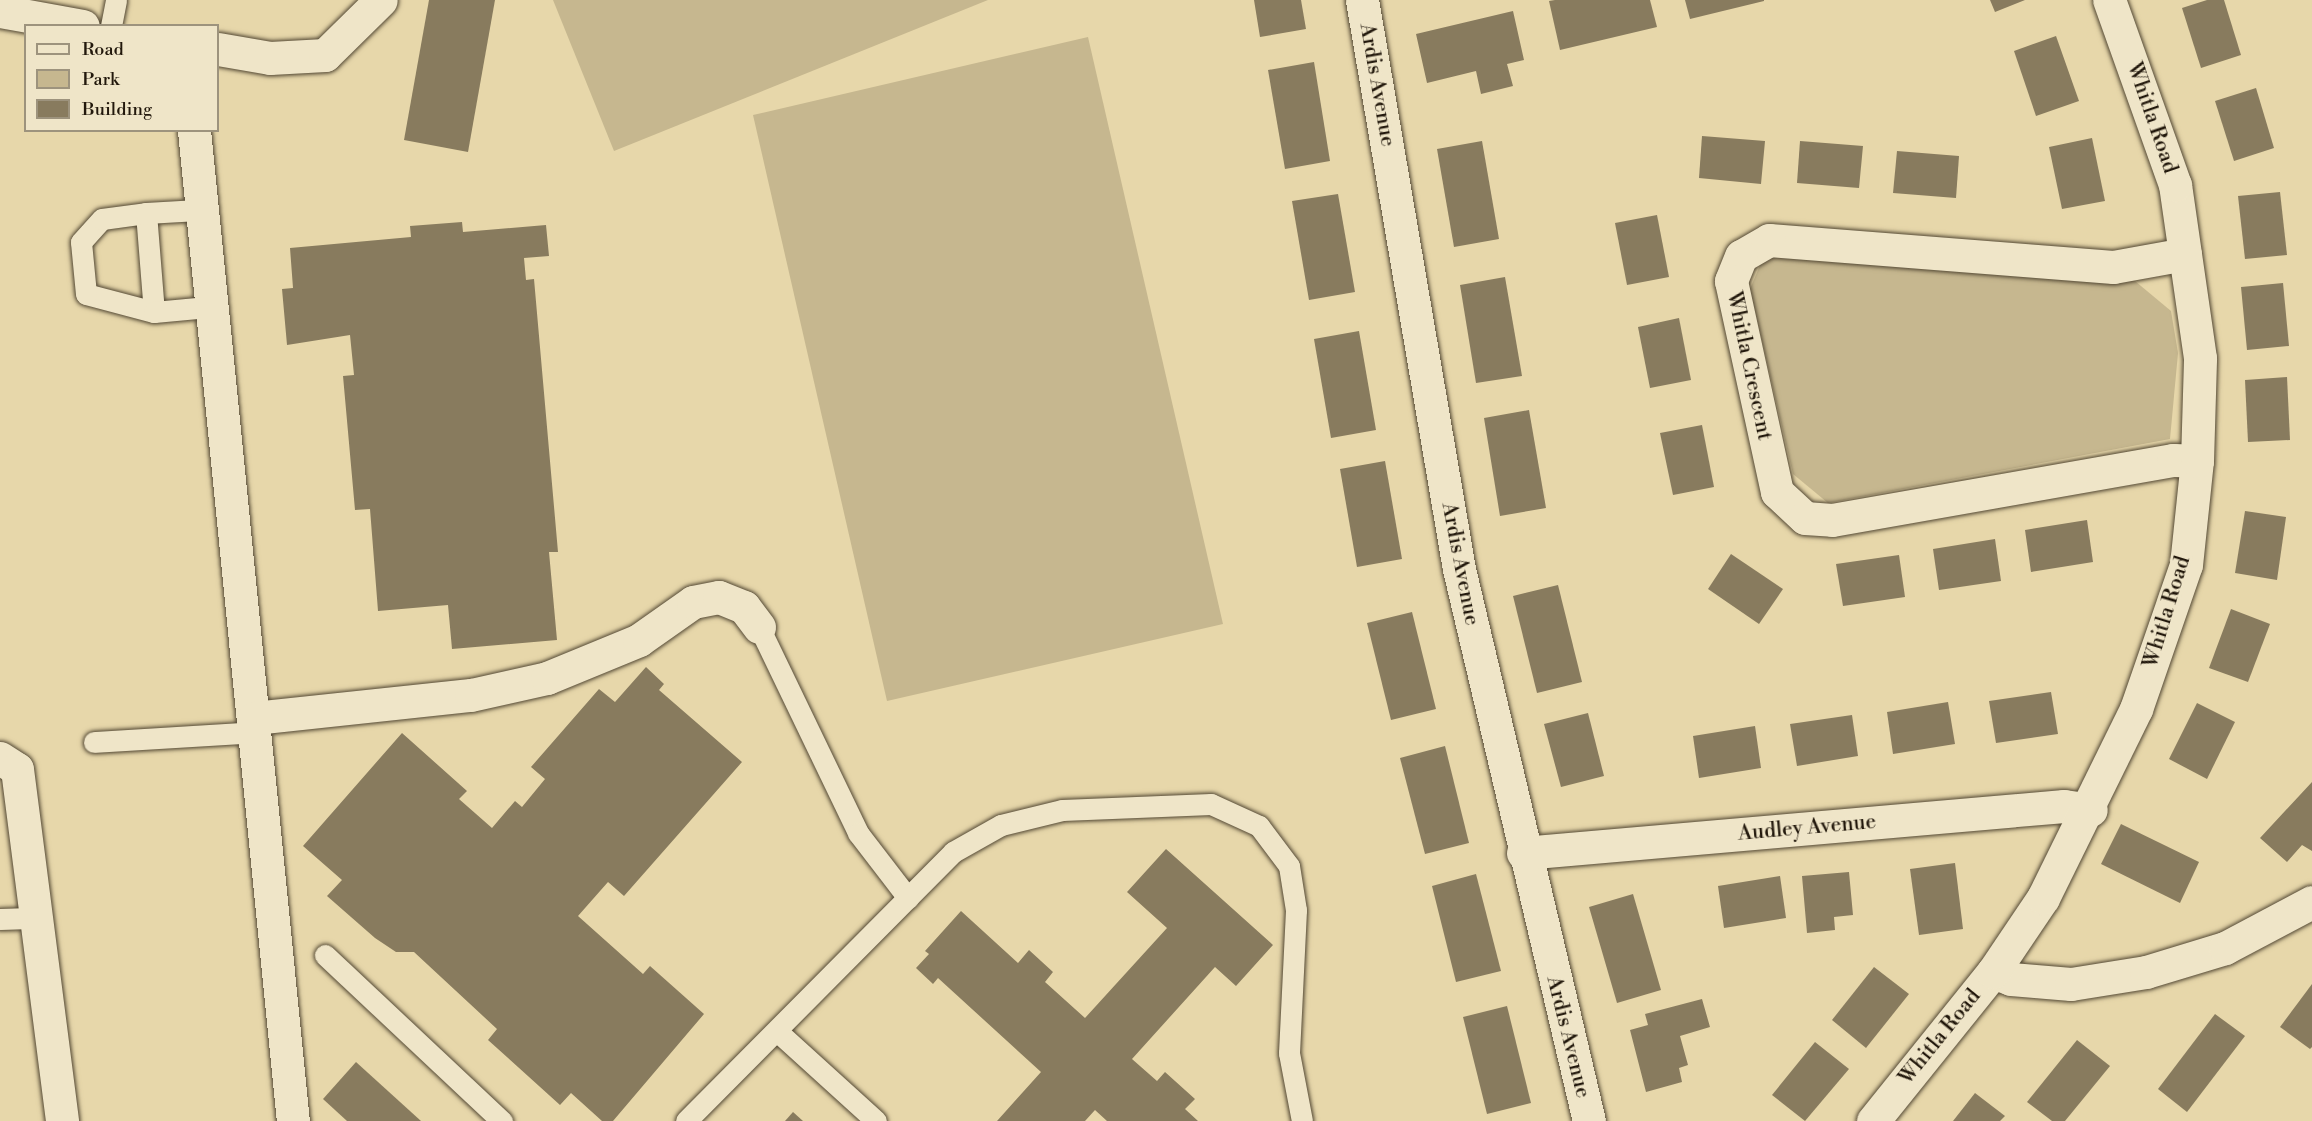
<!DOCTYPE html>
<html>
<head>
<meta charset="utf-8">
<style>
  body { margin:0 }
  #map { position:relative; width:2312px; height:1121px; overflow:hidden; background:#e7d7aa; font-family:"Libre Bodoni",serif }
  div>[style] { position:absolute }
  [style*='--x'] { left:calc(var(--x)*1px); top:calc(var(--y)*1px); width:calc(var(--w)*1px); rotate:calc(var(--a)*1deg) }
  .green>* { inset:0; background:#c6b78f }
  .building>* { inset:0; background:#887b5e }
  .roads { filter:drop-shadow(0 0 2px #534834) drop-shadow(0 0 2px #534834) }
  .lane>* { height:21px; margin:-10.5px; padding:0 10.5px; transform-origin:10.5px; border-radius:10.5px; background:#efe5c8 }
  .street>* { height:33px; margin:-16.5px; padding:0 16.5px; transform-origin:16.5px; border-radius:16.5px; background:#efe5c8 }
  span { translate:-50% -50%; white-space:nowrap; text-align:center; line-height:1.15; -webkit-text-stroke:4.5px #efe5c8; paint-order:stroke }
  .street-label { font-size:21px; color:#22180c }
  .legend { position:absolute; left:24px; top:24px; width:195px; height:108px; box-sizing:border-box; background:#efe5c8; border:2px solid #9d937d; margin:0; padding:8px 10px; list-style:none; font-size:18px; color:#22180c }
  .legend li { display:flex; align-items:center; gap:12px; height:30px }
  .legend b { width:30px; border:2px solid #9d937d }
</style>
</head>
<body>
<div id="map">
  <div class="green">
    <div style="clip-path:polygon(553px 0,988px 0,614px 151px)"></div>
    <div style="clip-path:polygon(1088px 37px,1223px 624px,887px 701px,753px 115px)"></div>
    <div style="clip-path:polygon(1783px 251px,2129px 276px,2171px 311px,2178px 353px,2170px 439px,1828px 503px,1793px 474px,1750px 289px,1763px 258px)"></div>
  </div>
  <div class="building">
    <div style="clip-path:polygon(429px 0,495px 0,468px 152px,404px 140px)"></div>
    <div style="clip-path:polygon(1254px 0,1301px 0,1306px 29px,1260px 37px)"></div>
    <div style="clip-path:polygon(1555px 0,1650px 0,1657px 27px,1560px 50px,1549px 1px)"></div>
    <div style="clip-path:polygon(1685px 0,1764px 0,1764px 1px,1690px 19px)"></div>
    <div style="clip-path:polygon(1990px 0,2025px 0,1995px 12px)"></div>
    <div style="clip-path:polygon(2207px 0,2224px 0,2241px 55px,2201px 68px,2182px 8px)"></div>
    <div style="clip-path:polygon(1513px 11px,1524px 60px,1507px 64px,1513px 86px,1481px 94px,1476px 71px,1427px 83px,1416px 34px)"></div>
    <div style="clip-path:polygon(2056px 36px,2079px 101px,2036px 116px,2014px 51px)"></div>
    <div style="clip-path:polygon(1314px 62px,1330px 161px,1285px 169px,1268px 70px)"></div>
    <div style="clip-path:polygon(2256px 88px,2274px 148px,2234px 161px,2215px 101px)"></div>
    <div style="clip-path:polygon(1702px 136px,1765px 141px,1761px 184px,1699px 178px)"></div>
    <div style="clip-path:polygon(2092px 138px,2105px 201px,2062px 209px,2049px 147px)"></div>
    <div style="clip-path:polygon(1482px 141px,1499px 239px,1454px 247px,1437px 149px)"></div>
    <div style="clip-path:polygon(1800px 141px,1863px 146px,1859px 188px,1797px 183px)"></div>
    <div style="clip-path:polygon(1897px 151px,1959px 156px,1956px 198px,1893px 193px)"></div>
    <div style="clip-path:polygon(2280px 192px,2287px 255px,2245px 259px,2238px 196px)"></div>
    <div style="clip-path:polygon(1338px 194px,1355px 292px,1309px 300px,1292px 201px)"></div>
    <div style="clip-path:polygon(1657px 215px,1669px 277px,1627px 285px,1615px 223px)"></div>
    <div style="clip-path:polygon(462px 222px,463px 232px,546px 225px,549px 256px,524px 258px,526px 280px,534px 279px,558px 552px,549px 552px,557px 640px,452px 649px,448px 605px,378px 611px,370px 509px,355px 510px,343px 376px,354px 375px,350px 335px,287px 345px,282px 289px,293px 288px,290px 248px,411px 237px,410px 226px)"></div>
    <div style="clip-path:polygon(1505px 277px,1522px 376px,1476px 383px,1460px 285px)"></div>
    <div style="clip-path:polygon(2283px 283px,2289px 346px,2247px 350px,2241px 287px)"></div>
    <div style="clip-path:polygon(1679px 318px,1691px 380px,1650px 388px,1638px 327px)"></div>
    <div style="clip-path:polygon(1359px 331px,1376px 430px,1331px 438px,1314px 339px)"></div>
    <div style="clip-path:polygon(2287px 377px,2290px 440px,2248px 442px,2245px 380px)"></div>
    <div style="clip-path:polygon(1529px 410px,1546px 508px,1500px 516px,1484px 418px)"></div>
    <div style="clip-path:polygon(1702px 425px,1714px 487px,1673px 495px,1660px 433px)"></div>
    <div style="clip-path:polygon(1385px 461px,1402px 559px,1357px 567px,1340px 469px)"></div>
    <div style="clip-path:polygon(2245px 511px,2286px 517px,2277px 580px,2235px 573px)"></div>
    <div style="clip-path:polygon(2087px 520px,2093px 562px,2031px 572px,2025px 530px)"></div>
    <div style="clip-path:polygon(1995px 539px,2001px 581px,1939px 590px,1933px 549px)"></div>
    <div style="clip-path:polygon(1731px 554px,1783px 589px,1759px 624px,1708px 589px)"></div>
    <div style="clip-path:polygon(1899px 555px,1905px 597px,1843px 606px,1836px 564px)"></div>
    <div style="clip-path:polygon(1558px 585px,1582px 682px,1537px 693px,1513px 596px)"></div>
    <div style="clip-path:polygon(2231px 609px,2270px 624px,2248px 682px,2209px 668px)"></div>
    <div style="clip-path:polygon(1412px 612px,1436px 709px,1391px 720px,1367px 623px)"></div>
    <div style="clip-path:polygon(646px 667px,664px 684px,659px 690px,742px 762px,624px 896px,608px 882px,578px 916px,643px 974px,650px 966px,704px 1014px,613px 1121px,602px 1121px,571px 1093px,560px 1105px,488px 1040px,497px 1029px,414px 952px,396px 952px,375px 938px,327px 896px,342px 880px,303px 846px,402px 733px,467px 791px,459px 799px,492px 828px,515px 801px,522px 807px,545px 779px,531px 767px,599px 689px,615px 702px)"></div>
    <div style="clip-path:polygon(2051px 692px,2058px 734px,1996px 743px,1989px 701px)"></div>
    <div style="clip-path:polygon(1948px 702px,1955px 744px,1893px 754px,1887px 712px)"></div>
    <div style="clip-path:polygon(2197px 703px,2235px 722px,2207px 779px,2169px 759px)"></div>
    <div style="clip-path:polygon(1588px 713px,1604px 776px,1561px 787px,1544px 724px)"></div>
    <div style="clip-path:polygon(1852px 715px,1858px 756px,1797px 766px,1790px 724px)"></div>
    <div style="clip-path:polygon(1755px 726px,1761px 768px,1699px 778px,1693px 736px)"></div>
    <div style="clip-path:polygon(1445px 746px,1469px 843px,1425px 854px,1400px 758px)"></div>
    <div style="clip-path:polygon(2312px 782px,2312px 851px,2302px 845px,2287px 862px,2260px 838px)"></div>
    <div style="clip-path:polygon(2121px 824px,2199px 862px,2180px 903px,2101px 864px)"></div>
    <div style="clip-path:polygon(1166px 849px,1273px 945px,1236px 986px,1215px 967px,1132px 1059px,1157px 1081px,1165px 1072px,1195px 1099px,1185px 1109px,1198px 1121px,1107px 1121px,1095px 1110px,1085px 1121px,997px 1121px,1041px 1072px,938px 978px,933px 984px,916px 968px,929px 954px,925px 951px,961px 911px,1018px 963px,1029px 950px,1053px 972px,1045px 982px,1085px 1018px,1167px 928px,1127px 892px)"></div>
    <div style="clip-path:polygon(1955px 863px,1963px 929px,1919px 935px,1910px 869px)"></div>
    <div style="clip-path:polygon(1849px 872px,1853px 915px,1834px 917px,1835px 930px,1807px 933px,1802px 876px)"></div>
    <div style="clip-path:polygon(1476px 874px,1501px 971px,1456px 982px,1432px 886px)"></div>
    <div style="clip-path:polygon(1780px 876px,1786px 918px,1724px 928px,1718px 886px)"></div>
    <div style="clip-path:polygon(1633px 894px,1661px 990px,1617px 1003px,1589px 907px)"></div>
    <div style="clip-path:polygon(1874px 967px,1909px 994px,1866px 1048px,1832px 1020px)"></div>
    <div style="clip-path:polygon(2312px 984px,2312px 1047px,2310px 1049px,2280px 1027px)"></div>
    <div style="clip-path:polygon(1702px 999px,1710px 1027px,1680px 1036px,1688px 1065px,1679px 1068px,1682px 1082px,1646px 1092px,1630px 1030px,1648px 1025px,1645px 1014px)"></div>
    <div style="clip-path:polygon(1507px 1006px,1531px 1103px,1487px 1114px,1463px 1017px)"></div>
    <div style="clip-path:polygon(2215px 1014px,2245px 1036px,2187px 1112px,2158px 1089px)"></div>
    <div style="clip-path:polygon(2077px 1040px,2110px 1066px,2065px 1121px,2052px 1121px,2027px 1102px)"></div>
    <div style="clip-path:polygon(1815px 1042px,1849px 1069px,1805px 1121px,1772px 1095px)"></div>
    <div style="clip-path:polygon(356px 1062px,421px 1121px,347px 1121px,323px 1099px)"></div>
    <div style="clip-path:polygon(1975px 1093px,2005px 1116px,2000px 1121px,1953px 1121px)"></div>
    <div style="clip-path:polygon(793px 1112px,803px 1121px,785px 1121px)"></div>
  </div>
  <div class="roads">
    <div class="lane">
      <div style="--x:111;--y:26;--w:26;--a:-79"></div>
      <div style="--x:146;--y:213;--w:99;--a:85.4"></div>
      <div style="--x:154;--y:312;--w:70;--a:-165.2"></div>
      <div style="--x:86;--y:294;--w:52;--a:-95.5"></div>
      <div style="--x:81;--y:242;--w:31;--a:-48"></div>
      <div style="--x:102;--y:219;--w:44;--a:-7.8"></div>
      <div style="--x:146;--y:213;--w:52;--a:-3.3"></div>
      <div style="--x:154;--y:312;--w:54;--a:-5.3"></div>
      <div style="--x:759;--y:627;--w:229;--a:64.3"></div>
      <div style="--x:858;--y:833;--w:82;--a:52.4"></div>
      <div style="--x:94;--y:742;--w:162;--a:-3.5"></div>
      <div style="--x:0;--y:919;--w:38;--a:-2"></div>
      <div style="--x:325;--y:955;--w:243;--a:43.2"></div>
      <div style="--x:778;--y:1032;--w:132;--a:42.2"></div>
      <div style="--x:686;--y:1121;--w:379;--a:-45.2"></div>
      <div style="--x:953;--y:852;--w:55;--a:-29.4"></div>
      <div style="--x:1001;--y:825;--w:63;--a:-13.8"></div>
      <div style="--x:1062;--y:810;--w:149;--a:-2.3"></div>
      <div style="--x:1211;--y:804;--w:53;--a:24.6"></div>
      <div style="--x:1259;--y:826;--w:50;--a:53.1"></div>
      <div style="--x:1289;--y:866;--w:45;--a:81"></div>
      <div style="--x:1296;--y:910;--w:143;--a:92.8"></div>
      <div style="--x:1289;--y:1053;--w:69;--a:79.2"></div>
    </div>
    <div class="street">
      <div style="--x:1362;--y:0;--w:577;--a:80.33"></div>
      <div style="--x:1459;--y:569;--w:567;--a:76.75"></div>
      <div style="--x:0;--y:11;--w:84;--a:10.2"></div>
      <div style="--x:218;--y:49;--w:53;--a:9.8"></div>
      <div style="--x:270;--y:58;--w:55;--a:-3.1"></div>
      <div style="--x:325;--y:55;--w:78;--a:-44.5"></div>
      <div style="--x:194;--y:130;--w:996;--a:84.3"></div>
      <div style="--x:2185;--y:254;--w:73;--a:169.8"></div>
      <div style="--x:2113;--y:267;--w:345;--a:-175.5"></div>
      <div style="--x:1769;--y:240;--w:32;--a:150"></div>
      <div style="--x:1741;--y:256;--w:27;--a:112"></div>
      <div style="--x:1731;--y:281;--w:216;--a:77.7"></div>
      <div style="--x:1777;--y:492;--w:38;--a:43"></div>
      <div style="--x:1805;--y:518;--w:27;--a:4"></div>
      <div style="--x:1832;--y:520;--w:346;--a:-10"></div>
      <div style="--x:2173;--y:460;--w:24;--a:2"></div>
      <div style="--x:254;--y:718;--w:218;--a:-6.1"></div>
      <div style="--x:471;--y:695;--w:78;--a:-12.6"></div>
      <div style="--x:547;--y:678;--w:100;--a:-22.4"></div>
      <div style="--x:639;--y:640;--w:66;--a:-35.1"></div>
      <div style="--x:693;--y:602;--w:26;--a:-11"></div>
      <div style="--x:719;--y:597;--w:27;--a:22"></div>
      <div style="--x:744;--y:607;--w:25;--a:53"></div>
      <div style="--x:0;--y:758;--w:20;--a:33"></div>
      <div style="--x:17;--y:769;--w:355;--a:82.7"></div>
      <div style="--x:1523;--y:853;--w:543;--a:-4.97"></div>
      <div style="--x:2064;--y:806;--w:27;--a:8"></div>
      <div style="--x:1993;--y:972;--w:19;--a:21"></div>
      <div style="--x:2011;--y:979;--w:60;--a:4.8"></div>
      <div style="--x:2071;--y:984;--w:76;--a:-9.1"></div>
      <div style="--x:2146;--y:972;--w:83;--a:-16.9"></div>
      <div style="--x:2225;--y:948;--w:98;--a:-27.9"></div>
      <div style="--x:1873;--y:1121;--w:191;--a:-51.2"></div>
      <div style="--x:1993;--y:972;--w:89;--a:-56"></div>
      <div style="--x:2043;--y:898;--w:211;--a:-63.8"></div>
      <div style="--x:2136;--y:709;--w:152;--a:-70.9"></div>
      <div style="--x:2186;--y:565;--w:105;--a:-84"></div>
      <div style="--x:2197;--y:461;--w:103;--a:-88.3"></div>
      <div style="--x:2200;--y:358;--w:175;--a:-98.2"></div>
      <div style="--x:2175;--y:185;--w:196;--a:-109.6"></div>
    </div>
  </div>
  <div class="street-label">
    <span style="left:1377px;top:85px;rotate:80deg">Ardis Avenue</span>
    <span style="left:2152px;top:118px;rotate:71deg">Whitla Road</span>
    <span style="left:1749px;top:366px;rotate:78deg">Whitla Crescent</span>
    <span style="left:1460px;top:564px;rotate:79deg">Ardis Avenue</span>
    <span style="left:2167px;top:612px;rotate:-73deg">Whitla Road</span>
    <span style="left:1807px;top:828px;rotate:-5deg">Audley Avenue</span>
    <span style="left:1568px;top:1037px;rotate:76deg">Ardis Avenue</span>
    <span style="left:1940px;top:1037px;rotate:-51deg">Whitla Road</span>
  </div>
  <ul class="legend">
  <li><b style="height:8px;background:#efe5c8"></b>Road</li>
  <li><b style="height:16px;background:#c6b78f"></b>Park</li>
  <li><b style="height:16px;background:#887b5e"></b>Building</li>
  </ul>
</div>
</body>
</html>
